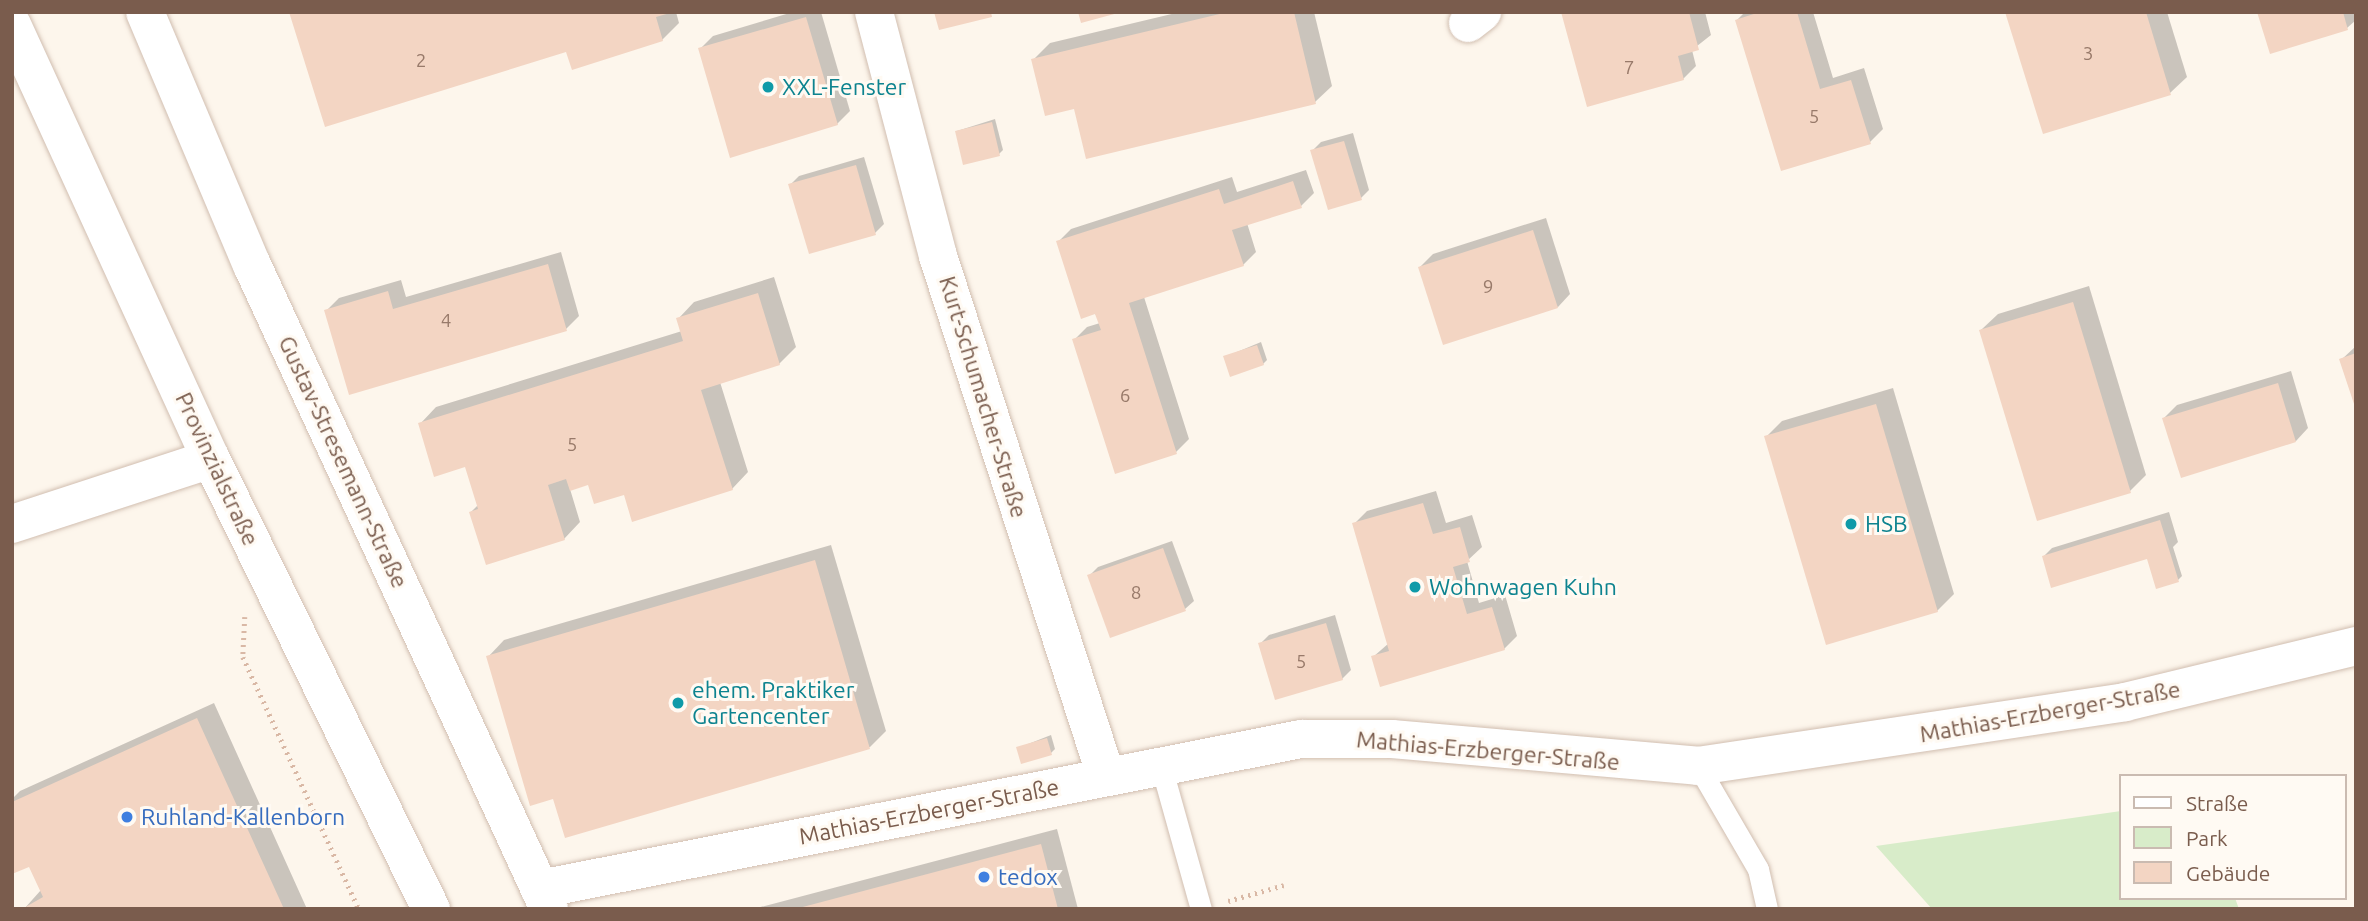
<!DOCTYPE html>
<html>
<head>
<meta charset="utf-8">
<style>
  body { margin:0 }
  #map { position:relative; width:2368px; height:921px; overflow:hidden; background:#fdf6ec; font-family:Ubuntu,sans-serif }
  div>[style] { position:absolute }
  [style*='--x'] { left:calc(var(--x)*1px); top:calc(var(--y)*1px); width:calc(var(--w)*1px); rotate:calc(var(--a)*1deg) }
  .green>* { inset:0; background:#d8ecc9 }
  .shadow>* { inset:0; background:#0003 }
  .building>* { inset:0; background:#f3d5c3 }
  .path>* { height:4.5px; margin-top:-2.25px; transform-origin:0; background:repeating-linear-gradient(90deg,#d9b8a5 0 2px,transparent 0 7px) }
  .roads { filter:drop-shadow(0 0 2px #d1beb0) drop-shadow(0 0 2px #d1beb0) }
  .service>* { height:21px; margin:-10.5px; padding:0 10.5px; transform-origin:10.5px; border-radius:10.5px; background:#fff }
  .minor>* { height:38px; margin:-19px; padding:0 19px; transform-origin:19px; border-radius:19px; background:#fff }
  .secondary>* { height:38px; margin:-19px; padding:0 19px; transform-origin:19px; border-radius:19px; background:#fff }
  .dots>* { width:19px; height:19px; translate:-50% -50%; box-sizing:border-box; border:4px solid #fffaf3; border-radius:50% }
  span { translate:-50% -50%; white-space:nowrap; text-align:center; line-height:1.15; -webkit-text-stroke:6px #fffaf3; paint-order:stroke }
  .number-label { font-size:19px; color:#987a6a }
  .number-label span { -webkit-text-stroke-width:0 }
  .culture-label { font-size:23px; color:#0d838f }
  .left { translate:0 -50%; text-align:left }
  .street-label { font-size:23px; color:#7a5c4d }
  .shop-label { font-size:23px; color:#366cbe }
  .frame { position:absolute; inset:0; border:14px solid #7a5c4d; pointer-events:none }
  .legend { position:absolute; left:2119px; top:774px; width:228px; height:126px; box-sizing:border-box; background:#fffaf3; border:2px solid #cabbb1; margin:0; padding:9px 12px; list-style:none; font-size:21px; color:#7a5c4d }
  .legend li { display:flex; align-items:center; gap:14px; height:35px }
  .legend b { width:35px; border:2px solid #cabbb1 }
</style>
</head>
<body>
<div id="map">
  <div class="green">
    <div style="clip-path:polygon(2121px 811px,2121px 898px,2235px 898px,2239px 909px,1932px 909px,1876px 846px)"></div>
  </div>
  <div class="shadow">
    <div style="clip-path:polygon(291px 12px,676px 12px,679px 23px,662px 40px,568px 50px)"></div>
    <div style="clip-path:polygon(793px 12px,821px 12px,850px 111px,837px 124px,700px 49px,713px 36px)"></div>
    <div style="clip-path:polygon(1180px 12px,1314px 12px,1332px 86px,1315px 102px,1076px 107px,1033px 60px,1050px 43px)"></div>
    <div style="clip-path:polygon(1563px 12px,1705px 12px,1711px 35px,1692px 50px,1696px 66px,1683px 79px)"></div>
    <div style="clip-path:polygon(1745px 12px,1813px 12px,1833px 78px,1864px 68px,1883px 129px,1870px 142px,1737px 20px)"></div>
    <div style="clip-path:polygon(2007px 12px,2167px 12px,2187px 77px,2170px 93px)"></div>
    <div style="clip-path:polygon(2259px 12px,2356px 12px,2356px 20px,2347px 28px)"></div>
    <div style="clip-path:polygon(995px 119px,1003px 150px,999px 154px,957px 131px)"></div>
    <div style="clip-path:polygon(1353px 133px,1369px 190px,1361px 198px,1312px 151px,1321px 142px)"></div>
    <div style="clip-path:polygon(864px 157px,884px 224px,875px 233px,790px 185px,799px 176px)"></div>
    <div style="clip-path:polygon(1306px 170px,1314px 193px,1301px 206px,1247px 223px,1256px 252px,1243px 265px,1144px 297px,1189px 439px,1176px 452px,1074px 340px,1087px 327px,1100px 323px,1058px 242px,1071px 229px,1232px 177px,1237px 192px)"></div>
    <div style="clip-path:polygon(1546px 218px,1570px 294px,1558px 307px,1420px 267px,1433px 254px)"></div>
    <div style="clip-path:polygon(561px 252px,579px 316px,566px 329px,326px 311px,339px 298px,401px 280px,406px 297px)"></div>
    <div style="clip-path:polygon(774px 277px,796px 347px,779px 364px,720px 382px,748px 472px,732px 489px,625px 493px,590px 483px,570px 489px,580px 522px,564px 539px,471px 512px,479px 504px,466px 465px,420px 424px,436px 407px,682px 331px,678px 319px,694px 302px)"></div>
    <div style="clip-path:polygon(2089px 286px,2146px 475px,2130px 491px,1981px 330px,1998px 314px)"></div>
    <div style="clip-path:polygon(1261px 342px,1267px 360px,1263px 364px,1225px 357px)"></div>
    <div style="clip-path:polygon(2356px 346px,2356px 402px,2341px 360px)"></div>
    <div style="clip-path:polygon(2291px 371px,2308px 428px,2296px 441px,2164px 418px,2177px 405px)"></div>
    <div style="clip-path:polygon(1893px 388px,1954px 594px,1937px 611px,1766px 437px,1782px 421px)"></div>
    <div style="clip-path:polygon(1436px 491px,1446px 523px,1472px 515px,1482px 547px,1467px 561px,1479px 603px,1505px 595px,1517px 636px,1504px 649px,1373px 657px,1389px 643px,1354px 524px,1367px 511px)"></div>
    <div style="clip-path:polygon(2169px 512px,2178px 542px,2173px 547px,2182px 576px,2178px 580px,2148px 557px,2044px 556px,2052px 548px)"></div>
    <div style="clip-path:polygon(1172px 541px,1194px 601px,1185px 609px,1089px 576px,1098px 567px)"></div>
    <div style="clip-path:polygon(831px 545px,886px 731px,870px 747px,554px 797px,488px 657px,504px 640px)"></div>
    <div style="clip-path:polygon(1335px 615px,1351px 670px,1342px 679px,1260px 644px,1269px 635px)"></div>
    <div style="clip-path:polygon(214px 703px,307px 909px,24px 909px,41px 890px,12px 828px,12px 799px,20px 791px)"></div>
    <div style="clip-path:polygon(1051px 735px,1055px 749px,1051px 753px,1018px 748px)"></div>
    <div style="clip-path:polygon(1057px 829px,1078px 909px,753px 909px)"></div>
  </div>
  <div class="building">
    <div style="clip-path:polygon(289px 12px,670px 12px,670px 13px,656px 17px,663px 41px,572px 70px,566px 52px,325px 127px)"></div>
    <div style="clip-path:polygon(934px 12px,991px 12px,992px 17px,939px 30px)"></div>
    <div style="clip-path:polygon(1078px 12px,1118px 12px,1118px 13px,1081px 23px)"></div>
    <div style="clip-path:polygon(1228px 12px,1294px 12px,1316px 104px,1086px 159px,1074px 109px,1045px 116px,1031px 59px)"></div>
    <div style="clip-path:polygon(1561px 12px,1689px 12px,1699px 50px,1678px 56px,1684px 80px,1587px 107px)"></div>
    <div style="clip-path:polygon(1760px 12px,1797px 12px,1820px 89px,1851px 80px,1871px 144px,1781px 171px,1735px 20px)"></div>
    <div style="clip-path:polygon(2005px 12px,2146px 12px,2171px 95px,2043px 134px)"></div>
    <div style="clip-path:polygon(2257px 12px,2343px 12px,2348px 30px,2270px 54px)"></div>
    <div style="clip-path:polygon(806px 17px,838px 125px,730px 158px,698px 48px)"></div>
    <div style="clip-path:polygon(992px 122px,1000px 156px,963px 165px,955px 131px)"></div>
    <div style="clip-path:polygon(1344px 141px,1362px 200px,1328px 210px,1310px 150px)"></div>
    <div style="clip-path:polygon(856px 165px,876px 235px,809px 254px,788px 184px)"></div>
    <div style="clip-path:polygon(1293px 181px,1302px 208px,1232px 230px,1244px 266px,1129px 303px,1177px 454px,1115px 474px,1072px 339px,1101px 330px,1095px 314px,1081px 319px,1056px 241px,1219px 189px,1224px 204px)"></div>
    <div style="clip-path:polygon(1533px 230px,1558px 308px,1443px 345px,1418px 267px)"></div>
    <div style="clip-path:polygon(548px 264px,567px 331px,349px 395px,324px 310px,388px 291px,393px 309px)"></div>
    <div style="clip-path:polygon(758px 293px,780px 365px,701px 390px,733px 490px,632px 522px,624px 495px,594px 504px,588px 485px,570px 491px,566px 479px,548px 485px,565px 540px,486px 565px,469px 512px,478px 509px,465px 467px,434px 477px,418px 423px,683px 341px,676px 318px)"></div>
    <div style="clip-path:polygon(2073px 302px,2131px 493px,2037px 521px,1979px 330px)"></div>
    <div style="clip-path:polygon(1257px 345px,1264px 365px,1230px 377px,1223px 356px)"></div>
    <div style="clip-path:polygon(2356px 353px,2356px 407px,2355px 407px,2339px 359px)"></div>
    <div style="clip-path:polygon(2278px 383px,2296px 442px,2181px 478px,2162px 418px)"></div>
    <div style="clip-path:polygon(1876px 404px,1938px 612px,1826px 645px,1764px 436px)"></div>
    <div style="clip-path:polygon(1423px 503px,1433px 534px,1460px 527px,1470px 562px,1453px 567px,1467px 614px,1492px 607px,1505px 650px,1380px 687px,1371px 656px,1389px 651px,1352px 523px)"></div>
    <div style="clip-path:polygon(2160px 520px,2179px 582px,2156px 589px,2147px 559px,2051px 588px,2042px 556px)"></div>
    <div style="clip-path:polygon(1163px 548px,1186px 611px,1110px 638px,1087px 575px)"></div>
    <div style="clip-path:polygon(815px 560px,870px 749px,565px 838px,553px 799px,530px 806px,486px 656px)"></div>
    <div style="clip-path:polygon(1326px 623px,1343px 680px,1275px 700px,1258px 643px)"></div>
    <div style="clip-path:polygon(197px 718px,284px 909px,22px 909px,43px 897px,29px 867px,12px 874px,12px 802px)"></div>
    <div style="clip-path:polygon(1047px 738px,1052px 755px,1021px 764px,1016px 747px)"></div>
    <div style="clip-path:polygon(1041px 844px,1058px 909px,799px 909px,799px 908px)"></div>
  </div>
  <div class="path">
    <div style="--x:245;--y:617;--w:40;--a:92.9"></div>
    <div style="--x:243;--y:657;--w:277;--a:65.3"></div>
    <div style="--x:1228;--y:901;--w:58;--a:-15.9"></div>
  </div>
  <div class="roads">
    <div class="service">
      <div style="--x:1161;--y:766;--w:148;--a:74.4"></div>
      <div style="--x:1698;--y:766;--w:119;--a:59.8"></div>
      <div style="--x:1758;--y:869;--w:41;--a:77.3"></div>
    </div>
    <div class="minor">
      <div style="--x:145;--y:12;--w:275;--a:67.1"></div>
      <div style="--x:252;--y:265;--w:709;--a:65.24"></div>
      <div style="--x:874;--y:12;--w:252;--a:75.3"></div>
      <div style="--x:938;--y:256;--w:546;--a:72.1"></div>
      <div style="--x:1468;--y:23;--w:18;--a:-38"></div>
      <div style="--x:12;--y:524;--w:209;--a:-18.1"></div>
      <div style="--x:540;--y:889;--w:776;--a:-11.15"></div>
      <div style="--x:1301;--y:739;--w:91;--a:0"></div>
      <div style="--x:1392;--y:739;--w:307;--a:5"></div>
      <div style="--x:1698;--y:766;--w:432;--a:-8.5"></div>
      <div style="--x:2125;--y:702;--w:238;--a:-13.6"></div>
    </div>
    <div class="secondary">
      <div style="--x:12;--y:25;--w:477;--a:65.4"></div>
      <div style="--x:211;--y:459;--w:501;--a:63.95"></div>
    </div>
  </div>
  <div class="dots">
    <div style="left:768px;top:87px;background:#0f9aa8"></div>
    <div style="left:1851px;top:524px;background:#0f9aa8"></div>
    <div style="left:1415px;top:587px;background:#0f9aa8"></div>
    <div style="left:678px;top:703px;background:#0f9aa8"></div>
    <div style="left:127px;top:817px;background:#3f7fe0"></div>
    <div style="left:984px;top:877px;background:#3f7fe0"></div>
  </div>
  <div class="number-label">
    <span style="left:2088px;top:54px">3</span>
    <span style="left:421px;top:61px">2</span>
    <span style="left:1629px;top:68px">7</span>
    <span style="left:1814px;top:117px">5</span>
    <span style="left:1488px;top:287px">9</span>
    <span style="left:446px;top:321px">4</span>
    <span style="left:1125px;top:396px">6</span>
    <span style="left:572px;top:445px">5</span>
    <span style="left:1136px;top:593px">8</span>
    <span style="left:1301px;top:662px">5</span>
  </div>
  <div class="culture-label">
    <span class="left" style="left:782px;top:87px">XXL-Fenster</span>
    <span class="left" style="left:1865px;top:524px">HSB</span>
    <span class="left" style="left:1429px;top:587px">Wohnwagen Kuhn</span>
    <span class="left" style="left:692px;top:703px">ehem. Praktiker<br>Gartencenter</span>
  </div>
  <div class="street-label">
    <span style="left:983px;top:397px;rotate:73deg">Kurt-Schumacher-Straße</span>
    <span style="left:343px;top:462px;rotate:65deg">Gustav-Stresemann-Straße</span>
    <span style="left:217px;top:469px;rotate:65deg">Provinzialstraße</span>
    <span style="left:2050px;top:712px;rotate:-10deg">Mathias-Erzberger-Straße</span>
    <span style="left:1488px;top:751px;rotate:5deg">Mathias-Erzberger-Straße</span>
    <span style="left:929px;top:812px;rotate:-11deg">Mathias-Erzberger-Straße</span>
  </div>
  <div class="shop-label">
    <span class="left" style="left:141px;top:817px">Ruhland-Kallenborn</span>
    <span class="left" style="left:998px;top:877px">tedox</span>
  </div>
  <div class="frame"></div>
  <ul class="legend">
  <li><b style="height:9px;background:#fff"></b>Straße</li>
  <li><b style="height:19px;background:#d8ecc9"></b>Park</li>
  <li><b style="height:19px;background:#f3d5c3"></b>Gebäude</li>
  </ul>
</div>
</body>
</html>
